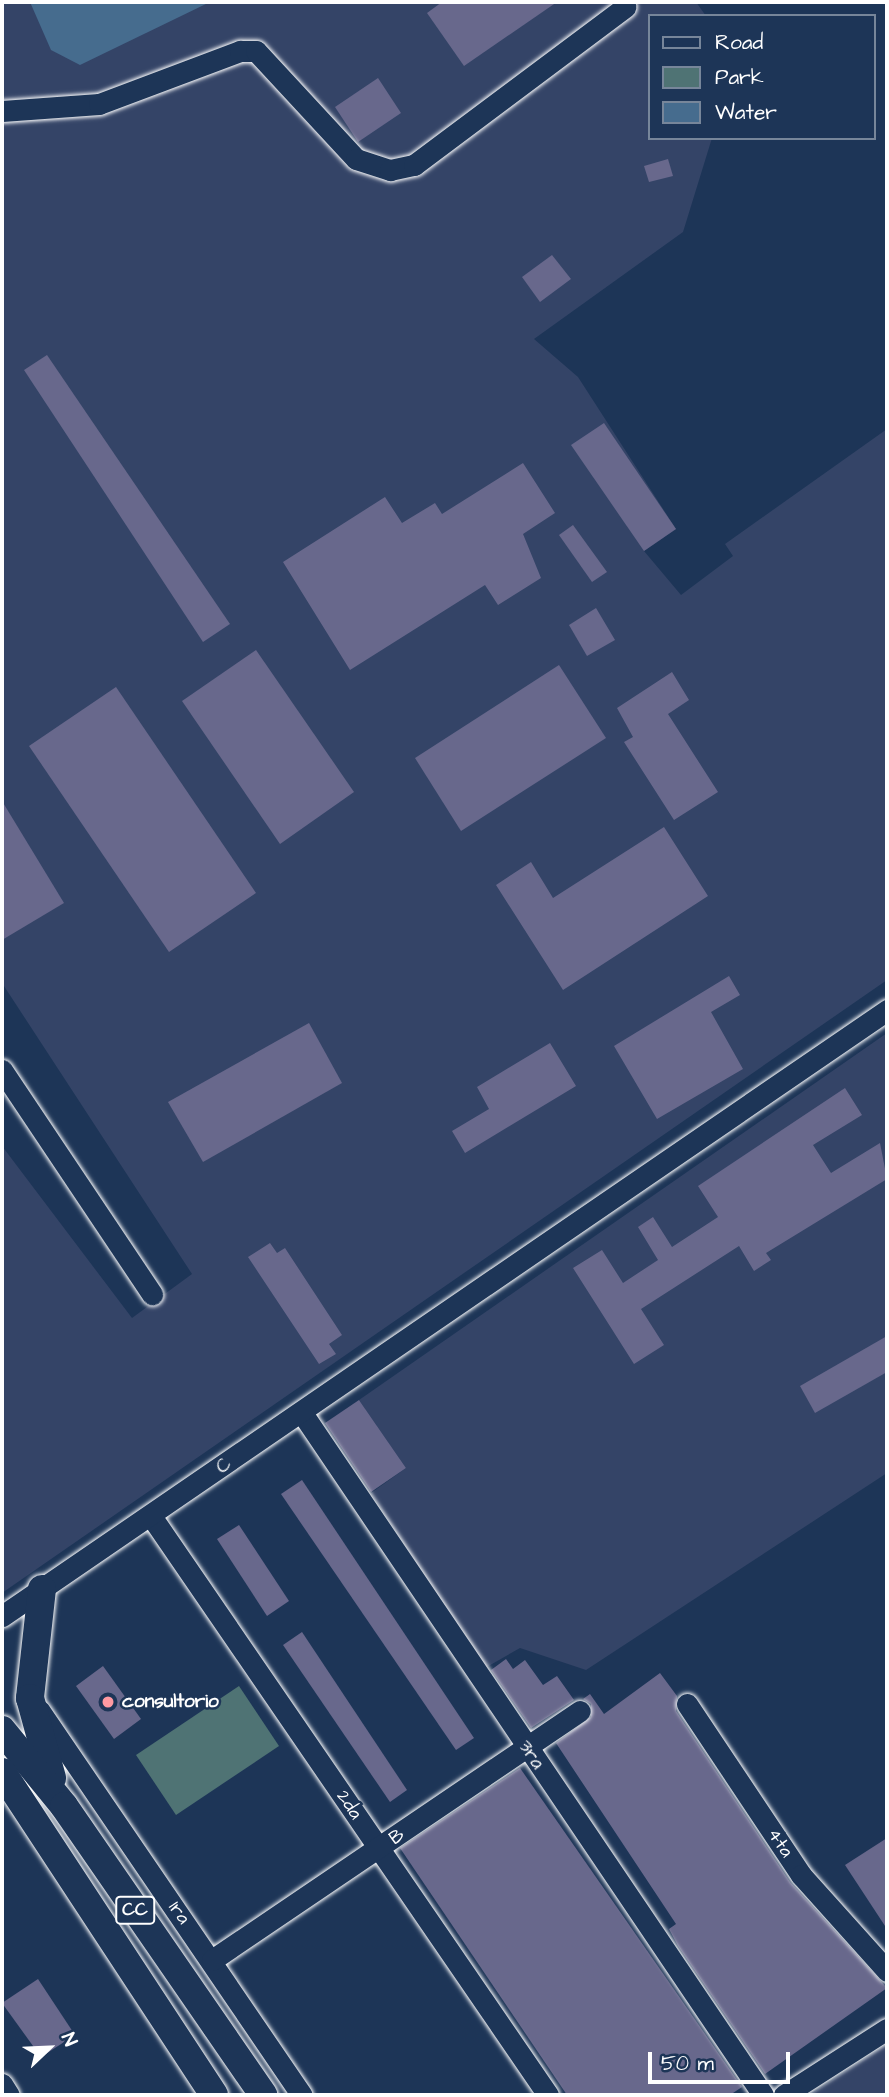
<!DOCTYPE html>
<html>
<head>
<meta charset="utf-8">
<style>
  body { margin:0 }
  #map { position:relative; width:889px; height:2097px; overflow:hidden; background:#1d3557; font-family:"Architects Daughter",sans-serif }
  div>[style] { position:absolute }
  [style*='--x'] { left:calc(var(--x)*1px); top:calc(var(--y)*1px); width:calc(var(--w)*1px); rotate:calc(var(--a)*1deg) }
  .built>* { inset:0; background:#344467 }
  .green>* { inset:0; background:#4f7374 }
  .water>* { inset:0; background:#466c8e }
  .building>* { inset:0; background:#68688c }
  .roads { filter:drop-shadow(0 0 2px #fff) drop-shadow(0 0 2px #fff) }
  .minor>* { height:21px; margin:-10.5px; padding:0 10.5px; transform-origin:10.5px; border-radius:10.5px; background:#1d3557 }
  .major>* { height:28px; margin:-14px; padding:0 14px; transform-origin:14px; border-radius:14px; background:#1d3557 }
  .dots>* { width:19px; height:19px; translate:-50% -50%; box-sizing:border-box; border:4px solid #1d3557; border-radius:50% }
  span { translate:-50% -50%; white-space:nowrap; text-align:center; line-height:1.15; -webkit-text-stroke:5px #1d3557; paint-order:stroke }
  .shield-label span { padding:2px 5px; background:#1d3557; border:2px solid; border-radius:5px; -webkit-text-stroke-width:0 }
  .shield-label { font-size:18px; color:#fff; font-weight:700 }
  .street-label { font-size:19px; color:#fff }
  .poi-label { font-size:19px; color:#fff; font-weight:700 }
  .left { translate:0 -50%; text-align:left }
  .frame { position:absolute; inset:0; border:4px solid #fff; pointer-events:none }
  .legend { position:absolute; left:648px; top:14px; width:228px; height:126px; box-sizing:border-box; background:#1d3557; border:2px solid #77869a; margin:0; padding:9px 12px; list-style:none; font-size:21px; color:#fff }
  .legend li { display:flex; align-items:center; gap:14px; height:35px }
  .legend b { width:35px; border:2px solid #77869a }
  .north { position:absolute; left:14px; top:2013px; width:70px; height:70px; -webkit-text-stroke:5px #1d3557; paint-order:stroke; rotate:67deg; font-size:19px; font-weight:700; line-height:28px; text-align:center; color:#fff }
  .north::after { content:''; display:block; margin:auto; width:24px; height:32px; background:#fff; clip-path:polygon(50% 0,100% 100%,50% 72%,0 100%) }
  .scale { position:absolute; left:648px; top:2052px; width:142px; height:32px; box-sizing:border-box; border:4px solid #fff; border-top:0; padding-left:9px; font-size:21px; line-height:24px; white-space:nowrap; color:#fff; -webkit-text-stroke:5px #1d3557; paint-order:stroke }
</style>
</head>
<body>
<div id="map">
  <div class="built">
    <div style="clip-path:polygon(2px 2px,696px 2px,706px 16px,649px 16px,649px 138px,712px 138px,683px 232px,534px 339px,578px 377px,676px 529px,644px 551px,681px 595px,733px 556px,725px 544px,887px 429px,887px 980px,2px 1593px,2px 1146px,132px 1318px,192px 1274px,2px 983px)"></div>
    <div style="clip-path:polygon(887px 1033px,887px 1473px,586px 1670px,520px 1648px,485px 1668px,371px 1493px,406px 1468px,359px 1400px)"></div>
    <div style="clip-path:polygon(887px 2044px,887px 2095px,810px 2095px)"></div>
  </div>
  <div class="green">
    <div style="clip-path:polygon(239px 1686px,279px 1746px,176px 1815px,136px 1755px)"></div>
  </div>
  <div class="water">
    <div style="clip-path:polygon(30px 2px,210px 2px,80px 65px,51px 50px)"></div>
  </div>
  <div class="building">
    <div style="clip-path:polygon(442px 2px,557px 2px,464px 66px,427px 13px)"></div>
    <div style="clip-path:polygon(378px 78px,401px 113px,358px 142px,335px 107px)"></div>
    <div style="clip-path:polygon(668px 159px,673px 176px,649px 182px,644px 166px)"></div>
    <div style="clip-path:polygon(552px 255px,571px 279px,540px 302px,522px 277px)"></div>
    <div style="clip-path:polygon(47px 355px,230px 624px,203px 642px,24px 370px)"></div>
    <div style="clip-path:polygon(604px 423px,676px 529px,644px 551px,571px 445px)"></div>
    <div style="clip-path:polygon(523px 463px,555px 513px,523px 534px,541px 578px,498px 605px,485px 585px,350px 670px,283px 562px,385px 497px,402px 523px,435px 503px,442px 514px)"></div>
    <div style="clip-path:polygon(573px 525px,607px 572px,592px 582px,559px 535px)"></div>
    <div style="clip-path:polygon(596px 608px,615px 640px,587px 656px,569px 625px)"></div>
    <div style="clip-path:polygon(256px 650px,354px 792px,280px 844px,182px 701px)"></div>
    <div style="clip-path:polygon(559px 665px,606px 738px,461px 831px,415px 758px)"></div>
    <div style="clip-path:polygon(672px 672px,689px 700px,668px 714px,718px 792px,674px 820px,624px 742px,633px 737px,617px 708px)"></div>
    <div style="clip-path:polygon(116px 687px,256px 893px,169px 952px,29px 746px)"></div>
    <div style="clip-path:polygon(2px 801px,64px 903px,2px 940px)"></div>
    <div style="clip-path:polygon(664px 827px,708px 896px,563px 990px,496px 885px,531px 862px,553px 898px)"></div>
    <div style="clip-path:polygon(729px 976px,740px 995px,711px 1012px,743px 1069px,657px 1119px,614px 1046px)"></div>
    <div style="clip-path:polygon(309px 1023px,342px 1083px,203px 1162px,168px 1102px)"></div>
    <div style="clip-path:polygon(550px 1043px,576px 1086px,465px 1153px,452px 1131px,489px 1109px,477px 1087px)"></div>
    <div style="clip-path:polygon(845px 1088px,862px 1115px,813px 1145px,831px 1173px,880px 1143px,887px 1179px,766px 1253px,771px 1260px,754px 1271px,739px 1246px,641px 1309px,664px 1345px,634px 1364px,573px 1268px,602px 1250px,623px 1283px,658px 1260px,638px 1227px,653px 1217px,672px 1247px,718px 1217px,698px 1186px)"></div>
    <div style="clip-path:polygon(270px 1243px,277px 1253px,285px 1248px,342px 1335px,329px 1344px,336px 1354px,319px 1364px,248px 1257px)"></div>
    <div style="clip-path:polygon(887px 1336px,887px 1372px,815px 1413px,800px 1386px)"></div>
    <div style="clip-path:polygon(359px 1400px,406px 1468px,371px 1492px,325px 1423px)"></div>
    <div style="clip-path:polygon(302px 1480px,474px 1738px,456px 1750px,281px 1494px)"></div>
    <div style="clip-path:polygon(239px 1525px,289px 1601px,267px 1616px,217px 1539px)"></div>
    <div style="clip-path:polygon(302px 1632px,407px 1790px,390px 1802px,283px 1645px)"></div>
    <div style="clip-path:polygon(506px 1659px,513px 1669px,525px 1660px,543px 1685px,557px 1676px,574px 1700px,531px 1728px,491px 1670px)"></div>
    <div style="clip-path:polygon(103px 1666px,141px 1719px,114px 1739px,76px 1686px)"></div>
    <div style="clip-path:polygon(660px 1673px,677px 1696px,676px 1711px,790px 1882px,887px 1988px,765px 2074px,678px 1946px,669px 1929px,676px 1924px,556px 1743px,591px 1717px,591px 1704px,583px 1699px,590px 1694px,604px 1714px)"></div>
    <div style="clip-path:polygon(520px 1768px,742px 2087px,730px 2095px,567px 2095px,400px 1848px)"></div>
    <div style="clip-path:polygon(887px 1838px,887px 1929px,845px 1865px)"></div>
    <div style="clip-path:polygon(38px 1979px,75px 2035px,41px 2057px,2px 2003px)"></div>
  </div>
  <div class="roads">
    <div class="minor">
      <div style="--x:2;--y:111;--w:97;--a:-4.1"></div>
      <div style="--x:99;--y:104;--w:151;--a:-20.6"></div>
      <div style="--x:240;--y:51;--w:16;--a:0"></div>
      <div style="--x:256;--y:51;--w:147;--a:47.2"></div>
      <div style="--x:356;--y:159;--w:36;--a:18"></div>
      <div style="--x:390;--y:170;--w:25;--a:-12"></div>
      <div style="--x:414;--y:165;--w:264;--a:-36.8"></div>
      <div style="--x:2;--y:1070;--w:270;--a:56.2"></div>
      <div style="--x:302;--y:1413;--w:823;--a:55.94"></div>
      <div style="--x:151;--y:1516;--w:702;--a:55.56"></div>
      <div style="--x:2;--y:1616;--w:1073;--a:-34.4"></div>
      <div style="--x:687;--y:1704;--w:206;--a:56.3"></div>
      <div style="--x:801;--y:1875;--w:129;--a:48.1"></div>
      <div style="--x:39;--y:1710;--w:466;--a:55.7"></div>
      <div style="--x:212;--y:1960;--w:444;--a:-34.1"></div>
      <div style="--x:2;--y:2084;--w:13;--a:58"></div>
      <div style="--x:784;--y:2095;--w:122;--a:-32.7"></div>
    </div>
    <div class="major">
      <div style="--x:42;--y:1589;--w:110;--a:96.3"></div>
      <div style="--x:30;--y:1698;--w:83;--a:74.6"></div>
      <div style="--x:2;--y:1730;--w:98;--a:50.8"></div>
      <div style="--x:64;--y:1806;--w:351;--a:55.4"></div>
      <div style="--x:2;--y:1772;--w:386;--a:56.7"></div>
    </div>
  </div>
  <div class="dots">
    <div style="left:108px;top:1702px;background:#ff9aa2"></div>
  </div>
  <div class="shield-label">
    <span style="left:135px;top:1910px">CC</span>
  </div>
  <div class="street-label">
    <span style="left:224px;top:1466px;rotate:-34deg">C</span>
    <span style="left:531px;top:1755px;rotate:56deg">3ra</span>
    <span style="left:349px;top:1805px;rotate:56deg">2da</span>
    <span style="left:397px;top:1837px;rotate:-34deg">B</span>
    <span style="left:780px;top:1843px;rotate:56deg">4ta</span>
    <span style="left:179px;top:1913px;rotate:55deg">1ra</span>
  </div>
  <div class="poi-label">
    <span class="left" style="left:122px;top:1702px">consultorio</span>
  </div>
  <div class="frame"></div>
  <ul class="legend">
  <li><b style="height:9px;background:#1d3557"></b>Road</li>
  <li><b style="height:19px;background:#4f7374"></b>Park</li>
  <li><b style="height:19px;background:#466c8e"></b>Water</li>
  </ul>
  <div class="north">N</div>
  <div class="scale">50 m</div>
</div>
</body>
</html>
